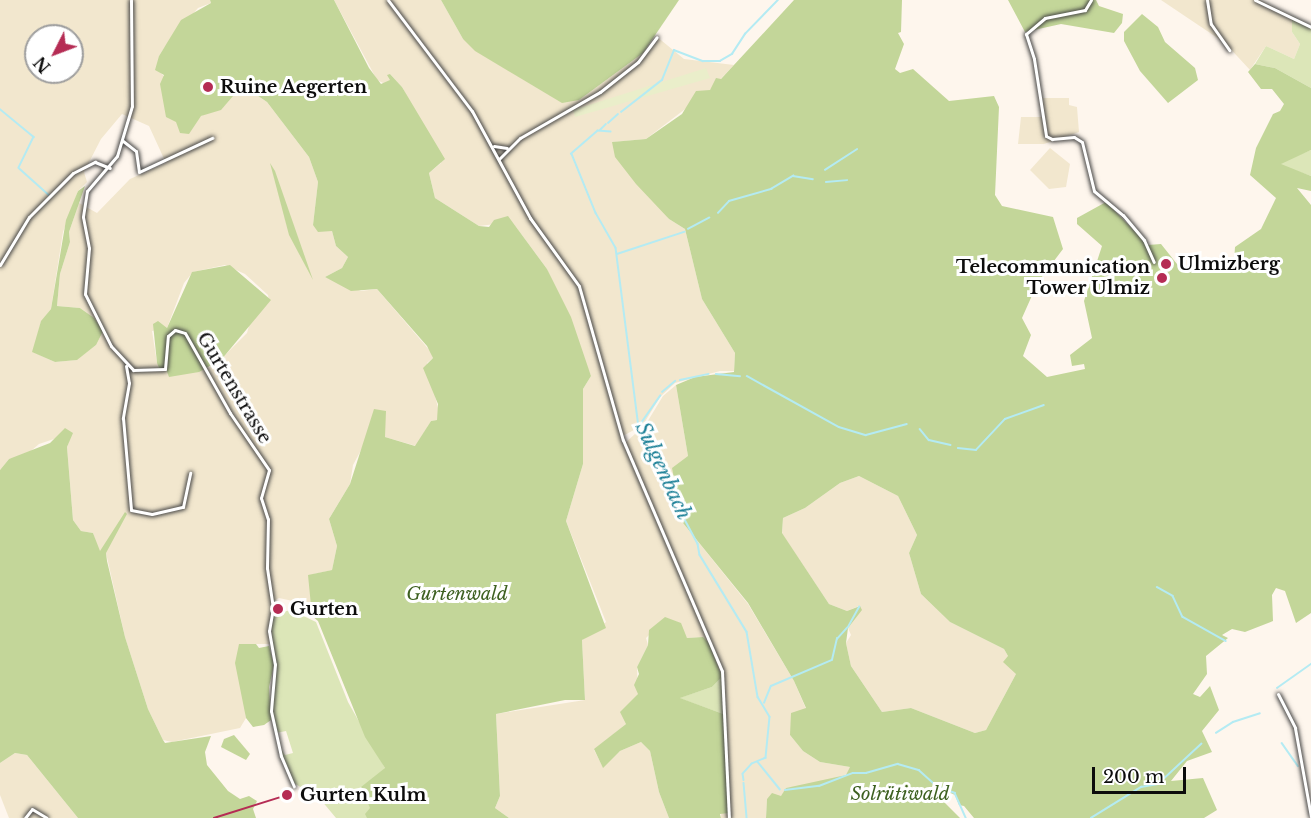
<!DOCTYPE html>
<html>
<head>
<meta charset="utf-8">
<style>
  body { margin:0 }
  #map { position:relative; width:1311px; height:818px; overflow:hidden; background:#fef6ed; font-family:"Libre Baskerville",serif }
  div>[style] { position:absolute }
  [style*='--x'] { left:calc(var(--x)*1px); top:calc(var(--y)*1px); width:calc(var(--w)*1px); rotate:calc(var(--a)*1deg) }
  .farmland>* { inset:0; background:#f2e7ce }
  .green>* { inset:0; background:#dce6b8 }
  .forest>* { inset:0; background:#c3d699 }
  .pitch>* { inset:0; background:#eaeeca }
  .stream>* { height:1.5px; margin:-0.75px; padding:0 0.75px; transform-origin:0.75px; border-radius:0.75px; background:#b4ebf3 }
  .roads { filter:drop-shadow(0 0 2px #3f3f3f) drop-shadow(0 0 2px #3f3f3f) }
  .street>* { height:3px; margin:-1.5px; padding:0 1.5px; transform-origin:1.5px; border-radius:1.5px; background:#fff }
  .rail>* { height:1.5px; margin:-0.75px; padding:0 0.75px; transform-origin:0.75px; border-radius:0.75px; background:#b52c54 }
  .dots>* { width:16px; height:16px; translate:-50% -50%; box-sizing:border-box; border:3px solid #fff; border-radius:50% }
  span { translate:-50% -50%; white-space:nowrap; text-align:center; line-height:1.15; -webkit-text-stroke:6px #fff; paint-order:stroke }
  .poi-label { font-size:18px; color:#0c0c0c; font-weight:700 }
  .left { translate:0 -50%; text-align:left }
  .right { translate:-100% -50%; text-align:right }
  .street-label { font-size:18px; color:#0c0c0c }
  .park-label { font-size:18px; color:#3d6020; font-style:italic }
  .water-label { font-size:20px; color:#1c8097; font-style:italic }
  .north { position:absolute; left:24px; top:24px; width:60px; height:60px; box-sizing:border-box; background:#fff; border:2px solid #9e9e9e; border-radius:50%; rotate:228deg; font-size:16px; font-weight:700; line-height:24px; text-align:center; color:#0c0c0c }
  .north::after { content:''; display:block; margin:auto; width:21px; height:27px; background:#b52c54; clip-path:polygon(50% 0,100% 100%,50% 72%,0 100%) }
  .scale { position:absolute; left:1092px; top:767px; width:94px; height:27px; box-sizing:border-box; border:3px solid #0c0c0c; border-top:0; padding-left:8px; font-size:18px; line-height:21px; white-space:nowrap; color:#0c0c0c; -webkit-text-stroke:4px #fff; paint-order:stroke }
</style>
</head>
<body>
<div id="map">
  <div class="farmland">
    <div style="clip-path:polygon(evenodd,0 0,210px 0,211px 3px,198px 8px,164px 48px,159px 56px,160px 72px,201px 116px,225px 105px,234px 95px,237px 82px,267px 102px,309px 157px,318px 182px,313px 225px,332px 231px,336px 246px,348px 257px,342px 268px,325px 277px,361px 291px,377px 289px,431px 352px,433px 358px,427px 363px,439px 412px,437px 420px,431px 421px,416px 446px,385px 437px,366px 441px,353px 465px,350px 484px,329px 519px,337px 546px,332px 570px,314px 574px,312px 616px,302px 603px,279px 598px,272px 602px,269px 644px,239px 644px,246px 718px,240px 728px,172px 742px,163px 740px,148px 709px,125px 637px,106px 553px,99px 551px,93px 533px,81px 531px,73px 520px,67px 447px,72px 433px,39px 444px,25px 456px,9px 459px,0 470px,0 0,36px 36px,72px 36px,72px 72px,36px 72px,36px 36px,0 0,122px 114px,149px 126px,166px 163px,130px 179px,97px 213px,79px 203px,69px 232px,70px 242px,60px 274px,57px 306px,80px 308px,87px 313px,96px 345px,76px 360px,55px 362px,33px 352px,41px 322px,51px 309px,63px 232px,78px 191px,87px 182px,84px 172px,101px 139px,122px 114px,0 0,225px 265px,245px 274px,268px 295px,269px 301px,251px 319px,247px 333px,216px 364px,198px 372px,166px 368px,157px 363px,152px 331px,167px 328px,184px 283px,193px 272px,225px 265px)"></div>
    <div style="clip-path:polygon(334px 0,441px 0,463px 39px,579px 100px,643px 53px,656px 36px,684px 59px,734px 65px,710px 90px,646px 139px,613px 142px,669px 219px,685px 229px,702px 299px,735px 353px,734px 371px,720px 371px,675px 383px,660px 397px,643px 425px,621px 437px,625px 443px,646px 424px,663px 396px,676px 385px,688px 456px,683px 523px,748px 604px,794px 681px,806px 709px,790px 735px,803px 751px,820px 762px,850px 767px,850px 773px,816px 785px,786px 788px,782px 796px,771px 796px,767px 799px,766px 818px,721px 818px,725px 685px,703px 637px,687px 638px,683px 631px,658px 626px,646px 638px,648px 645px,637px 667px,638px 694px,626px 724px,594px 750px,603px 767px,620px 751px,641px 742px,650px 751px,659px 792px,669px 818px,509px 818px,495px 808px,500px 796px,496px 714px,585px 700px,582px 640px,606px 622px,566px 521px,583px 464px,583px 389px,591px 376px,547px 269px,516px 227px,512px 222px,479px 226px,435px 198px,429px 173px,441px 163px,402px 87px,390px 74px,391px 80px,385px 84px,377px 80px)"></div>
    <div style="clip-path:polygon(1161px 0,1260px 0,1292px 16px,1292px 32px,1300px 44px,1294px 59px,1266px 46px,1250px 70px,1225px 43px)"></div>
    <div style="clip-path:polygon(1043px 98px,1069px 98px,1069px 105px,1077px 107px,1079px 132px,1044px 144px,1018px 144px,1021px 117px,1042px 117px)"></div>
    <div style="clip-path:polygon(1050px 148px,1070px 164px,1066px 187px,1049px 189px,1030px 170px)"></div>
    <div style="clip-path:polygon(859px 476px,898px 496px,917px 535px,909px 553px,921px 594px,950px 622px,1004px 649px,1008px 656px,1016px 674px,986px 730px,975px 733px,911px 708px,882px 712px,851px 666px,846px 643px,851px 635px,848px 628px,859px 606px,847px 611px,829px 604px,782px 534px,783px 518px,805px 508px,840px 483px)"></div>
    <div style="clip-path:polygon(15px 753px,27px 755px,78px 818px,9px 818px,0 795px,0 763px)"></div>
  </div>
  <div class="green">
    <div style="clip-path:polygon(1292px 16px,1311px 26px,1311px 88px,1275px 68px,1255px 64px,1266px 46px,1294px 59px,1300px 44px,1292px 32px)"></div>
    <div style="clip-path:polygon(1311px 150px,1311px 176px,1280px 165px,1283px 161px)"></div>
    <div style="clip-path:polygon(291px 610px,316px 622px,348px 702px,385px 768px,367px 818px,336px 818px,321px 800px,294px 783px,282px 757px,281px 749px,285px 755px,293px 753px,286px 731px,276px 733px,273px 723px,272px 683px,275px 671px,271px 624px,274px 614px)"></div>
    <div style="clip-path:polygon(722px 677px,726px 715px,679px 698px,712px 687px)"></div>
  </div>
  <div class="forest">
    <div style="clip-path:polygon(210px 0,334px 0,369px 68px,381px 84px,390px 80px,387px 75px,390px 74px,402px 87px,445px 159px,429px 173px,435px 198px,479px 226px,489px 227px,494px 220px,508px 216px,547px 269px,571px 317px,591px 376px,583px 389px,583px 464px,566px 521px,606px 628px,582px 640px,585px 700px,565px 700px,496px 714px,500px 796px,495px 808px,509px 818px,367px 818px,365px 814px,370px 808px,361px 787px,385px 768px,365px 737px,318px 621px,312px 616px,308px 575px,332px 570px,337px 546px,329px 519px,350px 484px,374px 409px,386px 411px,385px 437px,415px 446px,431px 421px,437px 420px,438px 404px,423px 368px,433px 358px,427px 346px,377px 289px,351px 291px,325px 277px,342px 268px,348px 257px,336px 246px,332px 231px,318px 232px,313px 225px,318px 182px,309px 157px,267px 102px,237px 82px,234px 95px,221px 110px,201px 116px,189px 134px,180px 133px,176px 122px,166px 117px,160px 84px,164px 75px,155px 70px,159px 56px,181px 20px,211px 3px)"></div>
    <div style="clip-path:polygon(441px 0,679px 0,643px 53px,579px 100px,562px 103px,475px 51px,463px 39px)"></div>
    <div style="clip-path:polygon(evenodd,794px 0,902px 0,901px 32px,898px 33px,904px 44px,895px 69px,900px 73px,913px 69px,949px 101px,994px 96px,999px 107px,995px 195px,1002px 206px,1053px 217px,1063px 249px,1038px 282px,1022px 318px,1031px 335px,1023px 356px,1047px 377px,1085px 369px,1084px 364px,1072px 366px,1070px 355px,1092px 338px,1084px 301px,1102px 246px,1077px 224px,1077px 218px,1106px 202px,1148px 245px,1161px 244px,1181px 269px,1234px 262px,1235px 247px,1261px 229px,1276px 198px,1250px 175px,1256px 148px,1273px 114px,1280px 111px,1284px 104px,1272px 89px,1261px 89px,1248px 72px,1255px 64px,1275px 68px,1311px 88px,1311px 150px,1281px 164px,1311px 176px,1311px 191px,1297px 188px,1311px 205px,1311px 613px,1296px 623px,1285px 591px,1276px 588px,1272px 595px,1273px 621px,1245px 632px,1232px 629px,1222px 635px,1228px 638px,1206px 656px,1207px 674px,1193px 694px,1200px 697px,1210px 686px,1219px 710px,1202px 731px,1212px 752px,1187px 761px,1171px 781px,1203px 778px,1217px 810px,1204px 818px,974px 818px,964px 806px,959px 805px,955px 795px,938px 787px,931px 789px,960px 818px,766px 818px,767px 799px,772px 793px,781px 796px,786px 788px,846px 775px,850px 767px,820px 762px,803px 751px,790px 735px,791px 713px,806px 708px,794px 681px,748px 603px,683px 523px,672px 468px,688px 456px,676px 385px,695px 377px,734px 372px,735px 353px,702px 299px,685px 229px,669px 219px,636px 184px,615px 157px,612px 142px,646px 139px,682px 114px,696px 91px,710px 90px,716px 78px,721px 79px,794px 0,859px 476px,898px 496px,917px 535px,909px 553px,921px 594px,950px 622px,1004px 649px,1008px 656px,1003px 662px,1016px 674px,986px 730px,975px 733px,911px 708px,882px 712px,851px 666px,846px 643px,848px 628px,862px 610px,860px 606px,847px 611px,829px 604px,782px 533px,783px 518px,805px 508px,840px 483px,859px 476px)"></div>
    <div style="clip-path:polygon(1008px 0,1096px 0,1099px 6px,1123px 14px,1122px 23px,1114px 33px,1061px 24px,1025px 32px)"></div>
    <div style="clip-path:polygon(1142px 14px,1158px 27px,1165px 42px,1195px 68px,1198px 80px,1168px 103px,1140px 71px,1124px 41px,1124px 32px)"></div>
    <div style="clip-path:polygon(270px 163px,275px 171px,313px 280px,289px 235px)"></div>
    <div style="clip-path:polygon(85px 186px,69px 232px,70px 242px,60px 274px,57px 306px,80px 308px,94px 318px,103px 331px,96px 345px,77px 360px,55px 362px,32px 352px,41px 321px,51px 309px,66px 220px,78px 191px)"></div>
    <div style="clip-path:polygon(230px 265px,271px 300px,221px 360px,199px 372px,169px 377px,166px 369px,160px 370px,157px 363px,153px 324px,158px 321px,167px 328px,192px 272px)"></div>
    <div style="clip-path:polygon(65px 428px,73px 433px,67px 447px,73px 520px,81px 531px,93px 533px,100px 551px,125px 512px,127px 514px,106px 553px,107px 561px,125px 637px,148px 709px,163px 740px,165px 743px,211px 736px,205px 752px,207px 765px,228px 791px,240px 799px,249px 796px,257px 801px,253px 809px,256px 818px,78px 818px,27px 755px,15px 753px,0 763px,0 470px,9px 459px,50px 443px)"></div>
    <div style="clip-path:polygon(665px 617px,681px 623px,687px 638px,703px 637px,709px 643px,722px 677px,712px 687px,680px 698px,726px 715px,729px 813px,720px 814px,721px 818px,669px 818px,659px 792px,650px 751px,641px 742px,620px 751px,603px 768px,594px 749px,626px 724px,620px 712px,638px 694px,634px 685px,639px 674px,637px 667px,648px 645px,649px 630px)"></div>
    <div style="clip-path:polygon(239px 644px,256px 644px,259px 648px,269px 646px,274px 665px,269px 687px,271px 720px,264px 725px,253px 727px,246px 718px,235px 663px)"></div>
    <div style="clip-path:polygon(234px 735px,250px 754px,246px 760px,221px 747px,224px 739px)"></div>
  </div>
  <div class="pitch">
    <div style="clip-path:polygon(706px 68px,710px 78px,575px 117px,573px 110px)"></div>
  </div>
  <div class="stream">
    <div style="--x:0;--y:109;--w:44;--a:39.5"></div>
    <div style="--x:34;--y:137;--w:34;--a:116"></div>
    <div style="--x:19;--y:168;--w:40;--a:42"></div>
    <div style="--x:621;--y:112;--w:52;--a:-38"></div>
    <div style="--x:662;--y:80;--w:32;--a:-68"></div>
    <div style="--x:674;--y:50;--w:31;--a:21"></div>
    <div style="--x:703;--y:61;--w:17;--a:0"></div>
    <div style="--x:720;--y:61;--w:14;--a:-30"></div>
    <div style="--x:732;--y:54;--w:24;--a:-57"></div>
    <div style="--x:745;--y:34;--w:47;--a:-45.9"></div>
    <div style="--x:608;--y:123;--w:13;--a:-42"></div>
    <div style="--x:600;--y:130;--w:8;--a:-45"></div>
    <div style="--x:611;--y:132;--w:13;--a:-176"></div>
    <div style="--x:598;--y:131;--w:35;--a:139"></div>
    <div style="--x:572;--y:154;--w:64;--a:67.9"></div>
    <div style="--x:596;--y:213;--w:40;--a:60.3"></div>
    <div style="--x:616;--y:248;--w:180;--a:82.7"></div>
    <div style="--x:639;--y:427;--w:49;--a:57.6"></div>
    <div style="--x:665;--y:468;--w:32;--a:74"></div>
    <div style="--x:674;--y:499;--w:51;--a:61.9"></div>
    <div style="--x:698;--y:544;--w:11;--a:80"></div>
    <div style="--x:700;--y:555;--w:90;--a:58.6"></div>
    <div style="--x:747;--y:632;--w:66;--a:80.4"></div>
    <div style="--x:758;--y:697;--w:23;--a:59"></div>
    <div style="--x:770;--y:717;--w:41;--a:95.6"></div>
    <div style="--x:766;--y:758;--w:15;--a:157"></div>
    <div style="--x:752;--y:764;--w:13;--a:132"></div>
    <div style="--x:743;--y:774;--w:6;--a:81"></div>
    <div style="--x:825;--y:170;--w:38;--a:-33"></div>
    <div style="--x:826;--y:182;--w:21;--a:-5"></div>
    <div style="--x:718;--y:213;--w:16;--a:-47"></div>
    <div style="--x:729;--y:201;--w:44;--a:-15.9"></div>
    <div style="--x:771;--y:189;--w:26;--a:-31"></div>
    <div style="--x:793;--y:176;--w:20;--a:9"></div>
    <div style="--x:688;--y:229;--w:24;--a:-28"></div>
    <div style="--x:617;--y:254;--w:71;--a:-18.2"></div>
    <div style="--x:716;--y:374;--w:24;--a:5"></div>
    <div style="--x:747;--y:376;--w:105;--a:29"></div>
    <div style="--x:839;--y:427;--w:28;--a:17"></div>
    <div style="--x:866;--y:435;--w:42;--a:-15"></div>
    <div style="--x:680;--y:380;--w:29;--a:-12"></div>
    <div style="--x:662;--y:392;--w:17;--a:-40"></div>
    <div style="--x:639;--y:426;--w:37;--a:-55"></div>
    <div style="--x:920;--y:429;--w:14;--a:51"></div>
    <div style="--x:929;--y:440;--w:22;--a:13"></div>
    <div style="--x:958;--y:448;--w:18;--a:6"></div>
    <div style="--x:976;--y:450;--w:42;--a:-46.9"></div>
    <div style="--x:1005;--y:419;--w:41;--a:-19.7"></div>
    <div style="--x:1157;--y:587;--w:18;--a:29"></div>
    <div style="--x:1173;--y:596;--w:23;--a:65"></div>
    <div style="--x:1183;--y:617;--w:49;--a:29.2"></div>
    <div style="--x:848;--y:627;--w:23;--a:-61"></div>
    <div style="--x:1277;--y:688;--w:42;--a:-35.2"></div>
    <div style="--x:764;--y:703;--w:18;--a:-68"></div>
    <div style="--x:771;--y:686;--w:66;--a:-23.1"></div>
    <div style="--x:832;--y:660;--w:22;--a:-77"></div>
    <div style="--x:837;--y:639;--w:15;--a:-48"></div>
    <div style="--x:1216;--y:733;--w:20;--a:-33"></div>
    <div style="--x:1233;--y:722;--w:28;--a:-18"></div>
    <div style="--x:1282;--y:743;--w:28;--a:55"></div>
    <div style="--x:758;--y:762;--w:35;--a:51"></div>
    <div style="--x:744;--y:783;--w:35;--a:85"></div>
    <div style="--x:785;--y:790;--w:34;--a:-7"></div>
    <div style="--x:819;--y:786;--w:36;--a:-21"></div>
    <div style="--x:853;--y:773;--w:13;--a:0"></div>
    <div style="--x:866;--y:773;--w:33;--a:-16"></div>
    <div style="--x:898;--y:764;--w:22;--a:16"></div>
    <div style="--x:919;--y:770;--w:25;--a:42"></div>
    <div style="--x:938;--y:787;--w:18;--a:19"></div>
    <div style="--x:955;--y:793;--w:27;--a:66"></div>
    <div style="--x:1091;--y:818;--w:59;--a:-31.8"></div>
    <div style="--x:1141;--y:787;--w:17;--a:-10"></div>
    <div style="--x:1158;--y:784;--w:59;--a:-42.9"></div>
  </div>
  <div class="roads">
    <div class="street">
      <div style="--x:131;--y:0;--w:106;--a:89.5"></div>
      <div style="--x:132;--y:106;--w:52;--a:106.7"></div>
      <div style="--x:117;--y:156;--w:46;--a:130.6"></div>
      <div style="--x:87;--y:191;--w:26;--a:99"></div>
      <div style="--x:83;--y:217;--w:32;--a:79"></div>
      <div style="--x:89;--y:248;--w:46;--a:95"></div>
      <div style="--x:85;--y:294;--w:58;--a:63.4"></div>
      <div style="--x:111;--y:346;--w:33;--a:47"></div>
      <div style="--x:133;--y:370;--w:32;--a:-2"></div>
      <div style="--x:165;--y:369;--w:33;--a:-85"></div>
      <div style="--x:168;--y:336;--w:9;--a:-41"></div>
      <div style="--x:175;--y:330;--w:10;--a:17"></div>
      <div style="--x:185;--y:333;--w:92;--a:60.6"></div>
      <div style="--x:230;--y:413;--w:69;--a:55.6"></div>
      <div style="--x:269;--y:470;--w:29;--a:106"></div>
      <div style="--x:261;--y:498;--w:22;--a:72"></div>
      <div style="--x:268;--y:519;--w:49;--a:91.2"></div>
      <div style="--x:267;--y:568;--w:40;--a:81.5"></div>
      <div style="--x:273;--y:608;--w:23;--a:100"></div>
      <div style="--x:269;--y:631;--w:34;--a:80"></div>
      <div style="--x:275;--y:664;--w:47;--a:94.9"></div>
      <div style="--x:271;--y:711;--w:46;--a:77.5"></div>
      <div style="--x:281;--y:756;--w:33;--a:67"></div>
      <div style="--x:388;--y:0;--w:139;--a:52.9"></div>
      <div style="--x:472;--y:111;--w:122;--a:61.5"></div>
      <div style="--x:530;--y:218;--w:84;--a:54.2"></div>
      <div style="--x:579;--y:286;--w:160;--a:74.1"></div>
      <div style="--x:623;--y:440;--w:251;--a:66.8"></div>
      <div style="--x:722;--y:671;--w:147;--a:87.3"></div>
      <div style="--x:1091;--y:0;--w:12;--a:121"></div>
      <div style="--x:1085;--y:10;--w:41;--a:168.7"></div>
      <div style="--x:1045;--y:18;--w:25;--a:140"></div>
      <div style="--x:1026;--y:34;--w:26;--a:72"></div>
      <div style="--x:1034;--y:59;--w:78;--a:81.1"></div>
      <div style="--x:1046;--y:136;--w:7;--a:27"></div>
      <div style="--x:1052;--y:139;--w:22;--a:-5"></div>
      <div style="--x:1074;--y:137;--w:9;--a:32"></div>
      <div style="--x:1082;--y:142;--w:50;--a:76.2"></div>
      <div style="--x:1094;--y:191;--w:38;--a:40"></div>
      <div style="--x:1123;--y:215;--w:33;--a:50"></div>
      <div style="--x:1144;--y:240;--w:24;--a:66"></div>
      <div style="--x:1207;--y:0;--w:24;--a:81"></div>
      <div style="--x:1211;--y:24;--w:32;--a:55"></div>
      <div style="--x:1255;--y:0;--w:62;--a:25.7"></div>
      <div style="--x:123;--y:141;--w:16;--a:38"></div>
      <div style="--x:136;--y:151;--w:21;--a:82"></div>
      <div style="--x:139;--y:172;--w:81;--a:-25"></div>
      <div style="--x:494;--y:146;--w:13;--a:9"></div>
      <div style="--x:499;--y:159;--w:30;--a:-45"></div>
      <div style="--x:520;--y:138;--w:92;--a:-29.9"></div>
      <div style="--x:600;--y:92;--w:48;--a:-38.3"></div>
      <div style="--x:638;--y:62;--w:31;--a:-53"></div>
      <div style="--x:0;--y:265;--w:56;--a:-58.9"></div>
      <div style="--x:29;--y:217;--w:62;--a:-45"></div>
      <div style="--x:73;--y:173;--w:25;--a:-27"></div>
      <div style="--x:95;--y:162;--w:16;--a:22"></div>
      <div style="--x:126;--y:366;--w:17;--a:80"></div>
      <div style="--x:129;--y:383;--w:36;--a:100"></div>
      <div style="--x:123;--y:418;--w:92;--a:85"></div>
      <div style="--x:131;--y:510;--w:21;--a:11"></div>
      <div style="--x:152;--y:514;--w:32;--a:-13"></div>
      <div style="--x:183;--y:507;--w:35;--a:-78"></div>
      <div style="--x:1278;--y:694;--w:38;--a:63"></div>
      <div style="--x:1295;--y:728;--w:90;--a:79.8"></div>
      <div style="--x:25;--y:818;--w:11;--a:-52"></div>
      <div style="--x:32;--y:809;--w:17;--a:31"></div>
    </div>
  </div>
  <div class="rail">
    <div style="--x:214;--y:818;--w:70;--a:-17.4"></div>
  </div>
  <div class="dots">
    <div style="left:208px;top:87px;background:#b52c54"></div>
    <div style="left:1166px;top:264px;background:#b52c54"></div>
    <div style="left:1162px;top:278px;background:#b52c54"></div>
    <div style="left:278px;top:609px;background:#b52c54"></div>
    <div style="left:287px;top:795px;background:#b52c54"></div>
  </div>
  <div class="poi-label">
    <span class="left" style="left:220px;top:87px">Ruine Aegerten</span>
    <span class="left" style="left:1178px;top:264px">Ulmizberg</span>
    <span class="right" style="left:1150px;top:278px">Telecommunication<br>Tower Ulmiz</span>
    <span class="left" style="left:290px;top:609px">Gurten</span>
    <span class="left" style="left:300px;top:795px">Gurten Kulm</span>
  </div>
  <div class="street-label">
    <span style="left:234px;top:388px;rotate:59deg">Gurtenstrasse</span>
  </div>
  <div class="park-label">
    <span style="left:457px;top:594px">Gurtenwald</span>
    <span style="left:900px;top:794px">Solrütiwald</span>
  </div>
  <div class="water-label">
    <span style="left:663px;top:471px;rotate:65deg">Sulgenbach</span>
  </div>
  <div class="north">N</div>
  <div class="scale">200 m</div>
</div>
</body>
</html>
